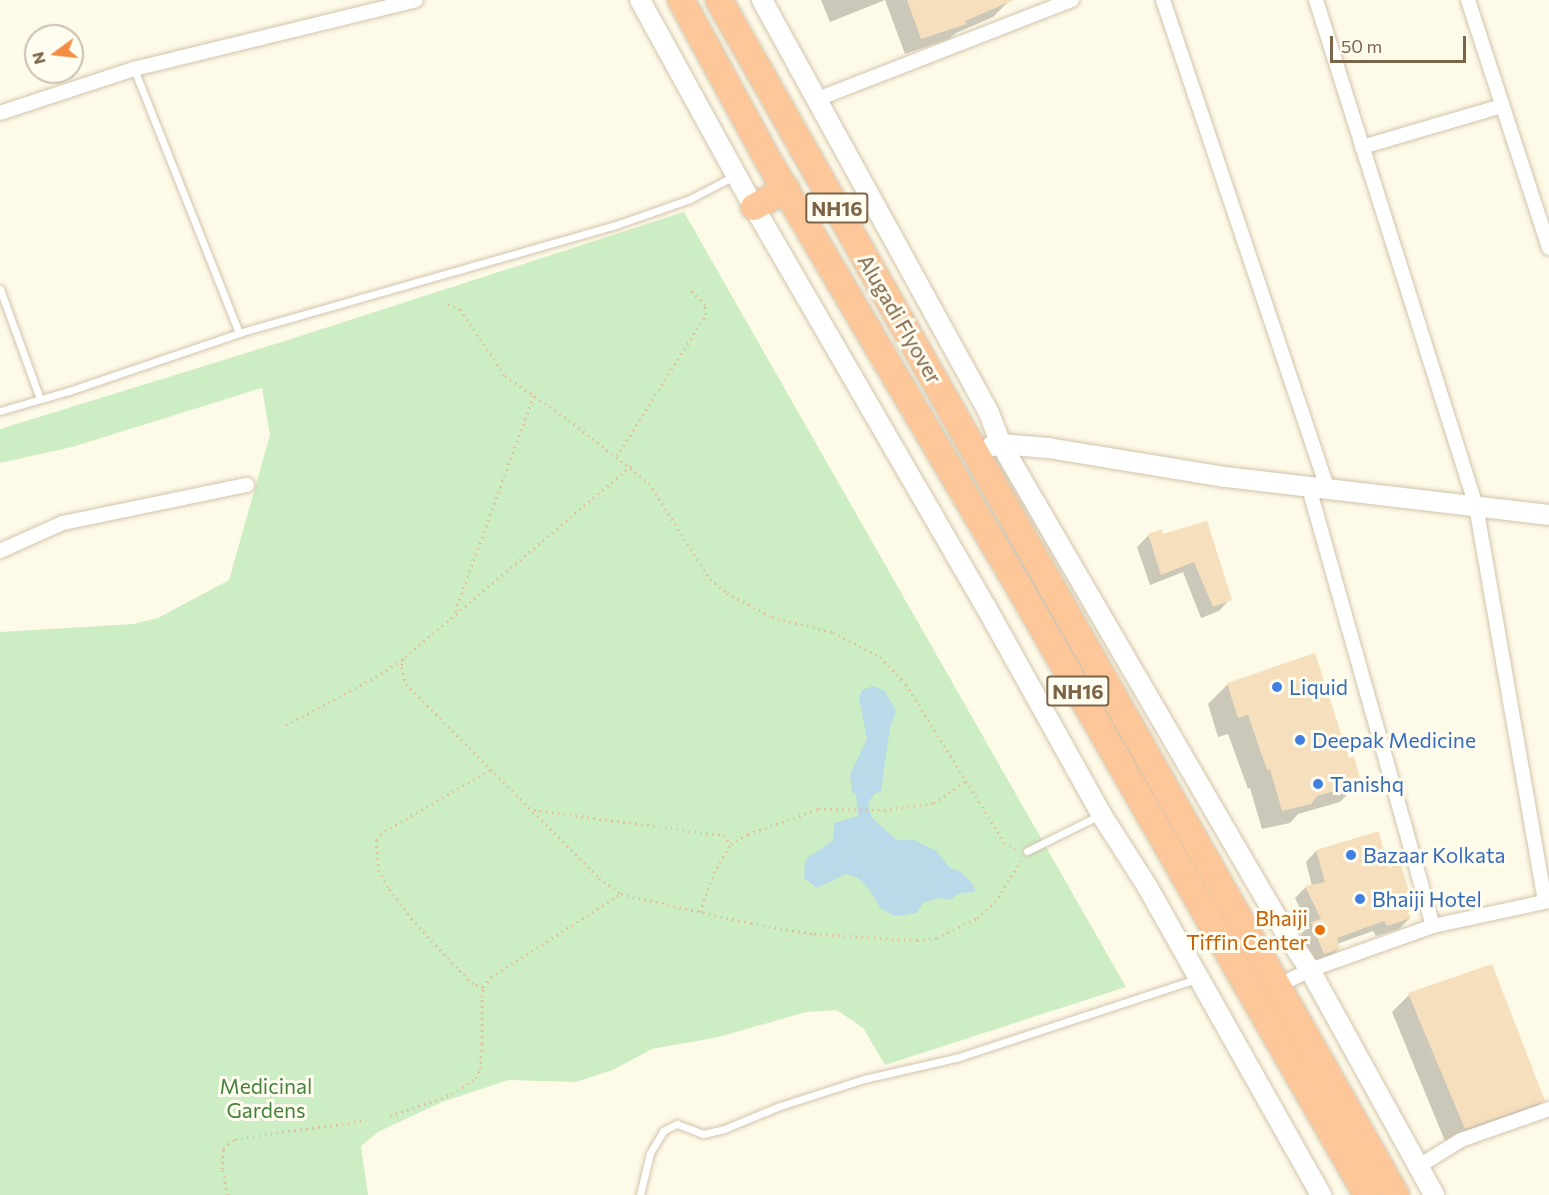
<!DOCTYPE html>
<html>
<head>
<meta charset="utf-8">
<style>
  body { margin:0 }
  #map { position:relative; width:1549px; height:1195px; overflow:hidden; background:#fefae8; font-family:Commissioner,sans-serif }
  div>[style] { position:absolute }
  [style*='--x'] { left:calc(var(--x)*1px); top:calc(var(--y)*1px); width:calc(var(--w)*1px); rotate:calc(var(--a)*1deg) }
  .green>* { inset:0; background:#cdeec4 }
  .water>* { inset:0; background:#badaea }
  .shadow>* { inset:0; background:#0003 }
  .building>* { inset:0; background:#f6dfbd }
  .path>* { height:3px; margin-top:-1.5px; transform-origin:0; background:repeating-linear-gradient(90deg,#dcc29f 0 1.5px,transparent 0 6px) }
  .roads { filter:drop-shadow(0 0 2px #d2c4ac) drop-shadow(0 0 2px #d2c4ac) }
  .lane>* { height:7px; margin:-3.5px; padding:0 3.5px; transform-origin:3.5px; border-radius:3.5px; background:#fff }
  .street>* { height:14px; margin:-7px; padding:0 7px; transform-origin:7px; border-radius:7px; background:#fff }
  .secondary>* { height:20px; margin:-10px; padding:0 10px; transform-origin:10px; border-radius:10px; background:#fff }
  .highway>* { height:26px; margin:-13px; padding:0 13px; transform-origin:13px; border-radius:13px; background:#fdc79a }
  .dots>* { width:16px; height:16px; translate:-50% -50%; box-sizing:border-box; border:3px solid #fffcf0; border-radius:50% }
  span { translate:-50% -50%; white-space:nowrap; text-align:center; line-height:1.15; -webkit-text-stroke:6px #fffcf0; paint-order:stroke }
  .shield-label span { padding:2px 4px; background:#fffcf0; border:2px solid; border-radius:4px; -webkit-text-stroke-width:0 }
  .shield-label { font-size:20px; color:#7c6448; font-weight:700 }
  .street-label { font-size:21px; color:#7c6448 }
  .shop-label { font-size:21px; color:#366cbe }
  .left { translate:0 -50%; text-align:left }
  .food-label { font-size:21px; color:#c56008 }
  .right { translate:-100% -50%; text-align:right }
  .park-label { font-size:21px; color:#46823f }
  .north { position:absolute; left:24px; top:24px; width:60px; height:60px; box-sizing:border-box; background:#fffcf0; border:2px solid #cbbfad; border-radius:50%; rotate:255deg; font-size:16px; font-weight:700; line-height:24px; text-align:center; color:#7c6448 }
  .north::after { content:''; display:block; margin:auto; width:21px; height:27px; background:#f28c43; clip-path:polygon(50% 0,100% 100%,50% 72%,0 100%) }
  .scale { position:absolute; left:1330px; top:36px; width:136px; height:27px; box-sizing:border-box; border:3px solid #7c6448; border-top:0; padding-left:8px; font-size:18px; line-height:21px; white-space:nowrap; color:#7c6448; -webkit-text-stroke:4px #fffcf0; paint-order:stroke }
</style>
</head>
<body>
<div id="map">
  <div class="green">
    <div style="clip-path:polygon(684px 212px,1126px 987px,885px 1065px,863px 1028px,837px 1010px,806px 1012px,719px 1037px,652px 1049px,613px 1070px,576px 1082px,509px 1080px,442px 1102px,378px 1132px,361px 1146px,368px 1195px,0 1195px,0 632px,133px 624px,158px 618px,229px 580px,270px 435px,262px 388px,72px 447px,0 463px,0 429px,288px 340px)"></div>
  </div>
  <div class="water">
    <div style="clip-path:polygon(874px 686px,885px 691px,896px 711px,890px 728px,881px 791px,874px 794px,868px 804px,872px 818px,897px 840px,914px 840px,936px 851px,950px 868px,960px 871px,973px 884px,976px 892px,959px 893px,950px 900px,938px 898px,923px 903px,916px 913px,905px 915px,895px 916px,881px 909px,869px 889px,858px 878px,846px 874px,817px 888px,804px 878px,805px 860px,833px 840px,834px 823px,858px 816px,856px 794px,852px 792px,850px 774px,867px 739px,859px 698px,862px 690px)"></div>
  </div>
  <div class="shadow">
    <div style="clip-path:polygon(821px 0,1009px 0,1009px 1px,993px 17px,956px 33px,949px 39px,905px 54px,885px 0,830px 22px)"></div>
    <div style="clip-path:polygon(1206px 522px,1230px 599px,1219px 611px,1201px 618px,1183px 572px,1150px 585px,1137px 547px,1149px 535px,1162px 536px)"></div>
    <div style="clip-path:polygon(1228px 684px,1348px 760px,1360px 782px,1340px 802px,1298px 814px,1290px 823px,1262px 829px,1250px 788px,1248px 789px,1228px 734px,1218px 737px,1208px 704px)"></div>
    <div style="clip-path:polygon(1316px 851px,1384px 863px,1409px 897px,1405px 901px,1410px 918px,1399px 929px,1376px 936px,1373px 931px,1337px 944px,1339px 949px,1328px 960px,1314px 964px,1301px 934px,1309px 926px,1295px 898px,1306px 887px,1312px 886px,1306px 862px)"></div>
    <div style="clip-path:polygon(1409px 995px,1543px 1101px,1525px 1118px,1447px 1146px,1392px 1012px)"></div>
  </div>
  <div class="building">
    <div style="clip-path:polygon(907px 0,1014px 0,965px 21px,967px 24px,921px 39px)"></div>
    <div style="clip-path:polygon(1207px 521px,1232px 600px,1213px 607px,1194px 562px,1161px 575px,1148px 534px,1162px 529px,1163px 534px)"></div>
    <div style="clip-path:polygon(1315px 653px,1349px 758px,1354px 756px,1361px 783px,1317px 796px,1311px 804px,1282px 811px,1270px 769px,1267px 770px,1248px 715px,1238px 718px,1227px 683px)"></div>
    <div style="clip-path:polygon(1379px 831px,1386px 862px,1399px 858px,1411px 898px,1406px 900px,1411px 918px,1387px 926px,1384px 921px,1337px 938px,1340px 949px,1324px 954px,1311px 922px,1321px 919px,1305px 886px,1325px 882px,1316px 850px)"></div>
    <div style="clip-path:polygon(1492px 964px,1545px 1101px,1465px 1129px,1408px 993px)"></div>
  </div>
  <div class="path">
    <div style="--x:448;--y:304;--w:13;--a:23"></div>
    <div style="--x:460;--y:309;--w:81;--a:56.1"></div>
    <div style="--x:505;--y:376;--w:78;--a:34.5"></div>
    <div style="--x:569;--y:420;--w:102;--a:38.2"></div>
    <div style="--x:649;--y:483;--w:114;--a:57.6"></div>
    <div style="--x:710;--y:579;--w:22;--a:39"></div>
    <div style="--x:727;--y:593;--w:51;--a:28.1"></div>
    <div style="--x:772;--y:617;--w:63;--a:13.8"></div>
    <div style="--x:833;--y:632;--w:53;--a:28"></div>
    <div style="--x:880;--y:657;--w:37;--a:46"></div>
    <div style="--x:906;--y:684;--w:186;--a:58.2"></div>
    <div style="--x:1004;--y:842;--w:13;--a:32"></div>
    <div style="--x:617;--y:456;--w:168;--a:-57.9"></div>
    <div style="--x:706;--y:314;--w:9;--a:-96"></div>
    <div style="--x:705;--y:305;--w:22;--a:-133"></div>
    <div style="--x:631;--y:466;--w:297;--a:139.8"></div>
    <div style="--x:404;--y:658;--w:9;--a:108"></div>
    <div style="--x:401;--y:667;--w:18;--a:74"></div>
    <div style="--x:406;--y:684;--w:274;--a:45.1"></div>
    <div style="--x:599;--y:878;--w:27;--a:36"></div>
    <div style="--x:621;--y:894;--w:133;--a:12.6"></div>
    <div style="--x:751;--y:923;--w:64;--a:9.9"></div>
    <div style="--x:814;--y:934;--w:103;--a:3.3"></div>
    <div style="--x:917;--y:940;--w:20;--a:-6"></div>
    <div style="--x:937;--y:938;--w:45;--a:-26.6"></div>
    <div style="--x:977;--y:918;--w:24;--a:-42"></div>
    <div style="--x:995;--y:902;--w:49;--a:-57.6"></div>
    <div style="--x:455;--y:611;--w:230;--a:-69.9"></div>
    <div style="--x:286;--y:725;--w:102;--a:-28.1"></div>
    <div style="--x:376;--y:677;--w:32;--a:-34"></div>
    <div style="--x:534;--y:810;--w:191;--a:7.5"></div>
    <div style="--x:723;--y:835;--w:12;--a:48"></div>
    <div style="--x:700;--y:912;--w:41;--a:-70.3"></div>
    <div style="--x:714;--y:873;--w:34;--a:-60"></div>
    <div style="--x:731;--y:844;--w:20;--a:-30"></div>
    <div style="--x:748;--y:834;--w:74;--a:-19.7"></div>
    <div style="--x:818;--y:809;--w:66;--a:0.9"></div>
    <div style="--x:884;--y:810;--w:50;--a:-8"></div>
    <div style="--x:934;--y:803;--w:39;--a:-35"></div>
    <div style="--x:483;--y:987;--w:10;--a:-163"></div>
    <div style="--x:473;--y:984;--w:23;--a:-135"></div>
    <div style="--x:457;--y:968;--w:67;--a:-132.6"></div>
    <div style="--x:412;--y:919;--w:40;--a:-127"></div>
    <div style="--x:388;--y:887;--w:18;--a:-119"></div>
    <div style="--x:379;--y:871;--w:32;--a:-95"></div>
    <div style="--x:376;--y:839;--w:12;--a:-42"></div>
    <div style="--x:385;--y:831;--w:124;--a:-30.1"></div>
    <div style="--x:390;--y:1116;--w:66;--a:-19.5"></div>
    <div style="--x:452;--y:1094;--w:29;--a:-34"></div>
    <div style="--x:476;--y:1078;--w:10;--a:-66"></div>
    <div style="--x:480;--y:1069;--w:26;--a:-86"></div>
    <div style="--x:482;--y:1043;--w:46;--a:-90"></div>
    <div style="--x:482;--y:997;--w:10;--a:-84"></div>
    <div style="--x:483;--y:987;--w:13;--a:-51"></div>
    <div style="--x:491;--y:977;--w:154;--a:-32.6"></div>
    <div style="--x:228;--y:1195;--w:27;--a:-103"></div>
    <div style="--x:222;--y:1169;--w:21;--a:-87"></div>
    <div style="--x:223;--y:1148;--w:15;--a:-37"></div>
    <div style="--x:235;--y:1139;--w:133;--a:-8.2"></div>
  </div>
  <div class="roads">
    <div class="lane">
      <div style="--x:134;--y:69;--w:284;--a:68.3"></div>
      <div style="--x:0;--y:289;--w:117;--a:70"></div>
      <div style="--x:0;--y:411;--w:72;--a:-16.2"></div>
      <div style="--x:69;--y:391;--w:180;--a:-18.8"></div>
      <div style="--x:239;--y:333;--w:389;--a:-16"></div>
      <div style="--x:613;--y:226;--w:82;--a:-19.3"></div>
      <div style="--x:690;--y:199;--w:50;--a:-27.6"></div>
      <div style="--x:1027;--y:851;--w:81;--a:-26.3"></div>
      <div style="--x:640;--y:1195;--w:43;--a:-76.6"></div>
      <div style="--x:650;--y:1153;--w:26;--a:-59"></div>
      <div style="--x:663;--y:1131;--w:16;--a:-27"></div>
      <div style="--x:677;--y:1124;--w:28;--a:21"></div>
      <div style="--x:703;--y:1134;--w:22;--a:-13"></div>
      <div style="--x:724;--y:1129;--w:61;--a:-22.3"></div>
      <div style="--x:780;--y:1106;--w:88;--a:-17.8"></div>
      <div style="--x:864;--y:1079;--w:94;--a:-12.9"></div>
      <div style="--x:956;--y:1058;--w:253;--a:-18.2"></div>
    </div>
    <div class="street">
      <div style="--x:1163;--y:0;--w:517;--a:71.39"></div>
      <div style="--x:1316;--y:0;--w:531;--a:72.45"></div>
      <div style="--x:1476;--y:506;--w:401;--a:80.1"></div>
      <div style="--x:1468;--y:0;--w:261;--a:71.9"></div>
      <div style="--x:815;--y:100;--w:276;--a:-21.3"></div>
      <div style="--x:0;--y:113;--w:141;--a:-18.2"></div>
      <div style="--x:134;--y:69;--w:290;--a:-13.7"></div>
      <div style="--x:1362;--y:147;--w:146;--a:-16.3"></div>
      <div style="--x:1309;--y:488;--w:455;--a:74.2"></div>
      <div style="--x:0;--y:551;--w:69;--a:-24"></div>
      <div style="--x:63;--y:523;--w:188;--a:-11.7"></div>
      <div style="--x:1278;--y:986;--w:36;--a:-27"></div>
      <div style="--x:1310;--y:970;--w:131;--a:-19.7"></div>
      <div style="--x:1433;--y:926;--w:119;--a:-12.2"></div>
      <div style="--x:1417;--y:1164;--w:7;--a:-8"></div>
      <div style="--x:1424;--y:1163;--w:44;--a:-31.9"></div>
      <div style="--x:1461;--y:1140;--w:93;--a:-19.4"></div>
    </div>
    <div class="secondary">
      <div style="--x:640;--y:0;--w:236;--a:61.2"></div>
      <div style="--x:754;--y:207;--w:462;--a:59.9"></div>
      <div style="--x:986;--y:607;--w:237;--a:60.9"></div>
      <div style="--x:1101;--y:814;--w:85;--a:57.4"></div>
      <div style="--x:1147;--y:886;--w:355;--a:60.6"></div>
      <div style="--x:762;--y:0;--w:471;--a:61.2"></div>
      <div style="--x:989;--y:413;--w:33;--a:69"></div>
      <div style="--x:1001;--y:444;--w:565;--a:59.8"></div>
      <div style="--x:1285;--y:932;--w:45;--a:56.7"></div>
      <div style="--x:1310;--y:970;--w:257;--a:61.1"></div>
      <div style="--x:992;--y:446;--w:9;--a:-13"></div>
      <div style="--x:1001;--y:444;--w:47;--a:4.9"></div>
      <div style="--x:1048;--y:448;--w:180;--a:9.3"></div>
      <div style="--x:1226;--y:477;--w:325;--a:6.7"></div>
    </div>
    <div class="highway">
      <div style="--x:681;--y:0;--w:182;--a:61.5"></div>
      <div style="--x:768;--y:160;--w:501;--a:59.55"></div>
      <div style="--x:1022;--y:592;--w:695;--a:60.22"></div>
      <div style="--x:719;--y:0;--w:1373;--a:60.47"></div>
      <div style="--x:754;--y:207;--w:37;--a:-29"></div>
    </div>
  </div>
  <div class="dots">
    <div style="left:1277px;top:687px;background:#3f7fe0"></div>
    <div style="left:1300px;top:740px;background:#3f7fe0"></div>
    <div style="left:1318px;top:784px;background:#3f7fe0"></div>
    <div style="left:1351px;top:855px;background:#3f7fe0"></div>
    <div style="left:1360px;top:899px;background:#3f7fe0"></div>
    <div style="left:1320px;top:930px;background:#e8710a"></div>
  </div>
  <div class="shield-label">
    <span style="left:837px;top:208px">NH16</span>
    <span style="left:1078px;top:691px">NH16</span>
  </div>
  <div class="street-label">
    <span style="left:900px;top:319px;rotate:60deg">Alugadi Flyover</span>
  </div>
  <div class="shop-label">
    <span class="left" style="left:1289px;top:687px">Liquid</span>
    <span class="left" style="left:1312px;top:740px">Deepak Medicine</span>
    <span class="left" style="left:1330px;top:784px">Tanishq</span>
    <span class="left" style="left:1363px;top:855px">Bazaar Kolkata</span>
    <span class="left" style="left:1372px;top:899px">Bhaiji Hotel</span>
  </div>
  <div class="food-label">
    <span class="right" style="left:1308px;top:930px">Bhaiji<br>Tiffin Center</span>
  </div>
  <div class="park-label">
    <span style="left:266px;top:1098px">Medicinal<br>Gardens</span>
  </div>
  <div class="north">N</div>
  <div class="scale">50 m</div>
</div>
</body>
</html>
